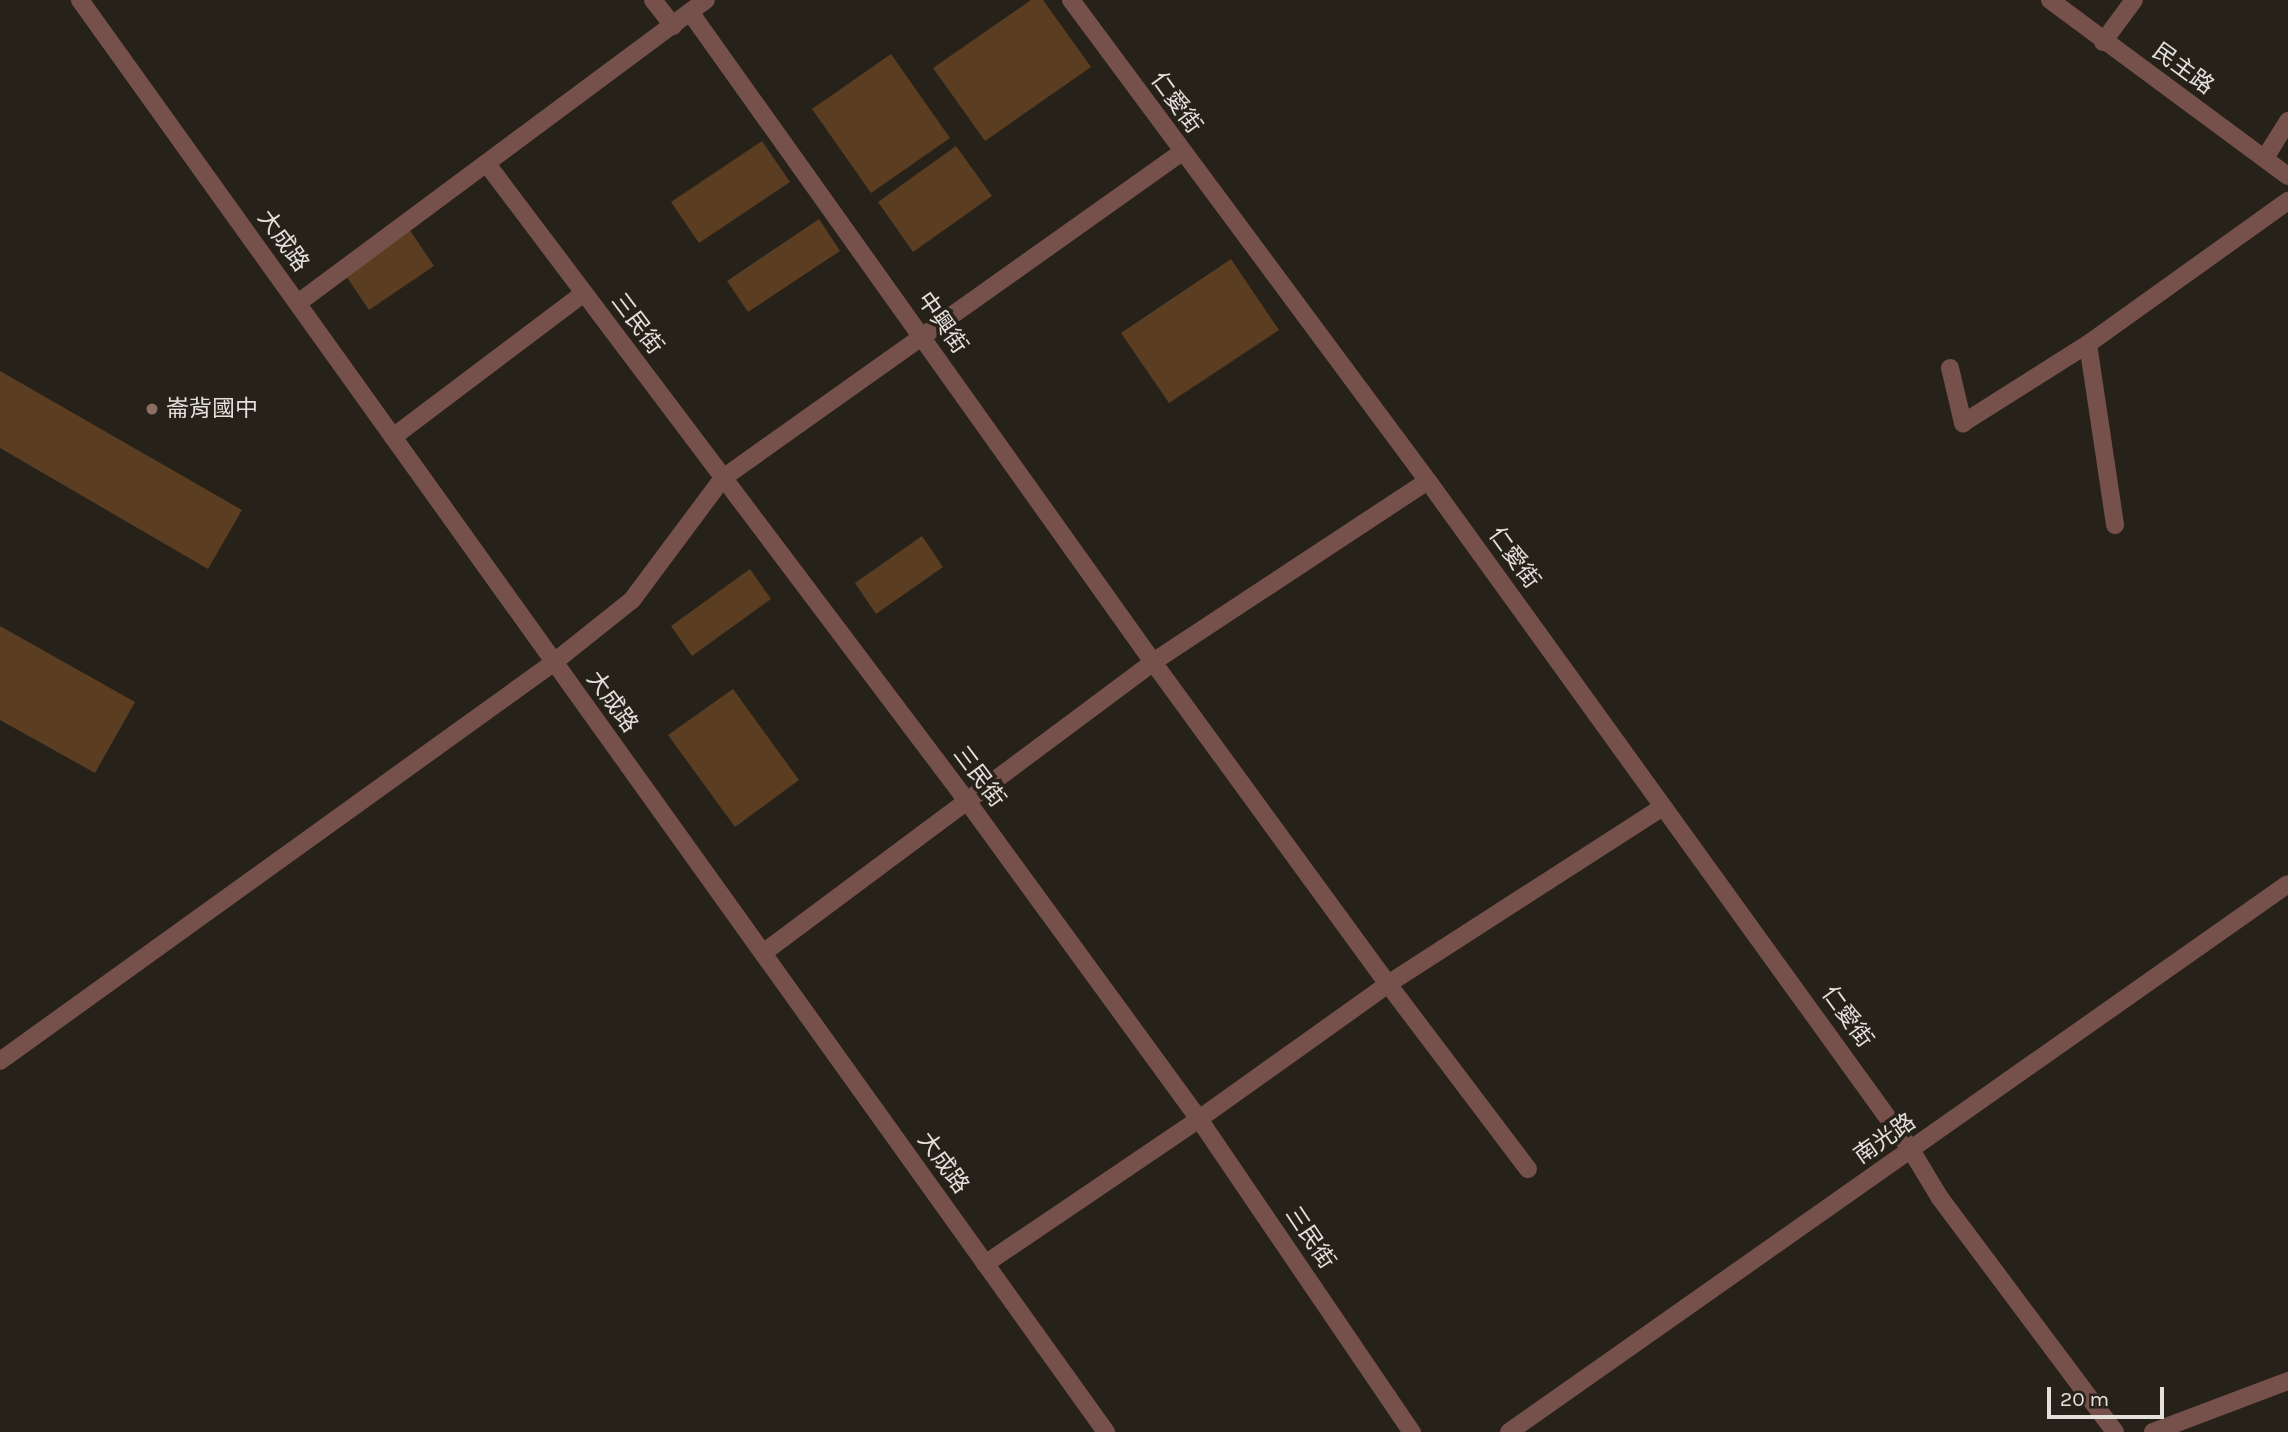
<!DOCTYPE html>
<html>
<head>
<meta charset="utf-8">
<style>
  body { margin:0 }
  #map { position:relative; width:2288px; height:1432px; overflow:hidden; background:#262119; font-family:Karla,"Noto Sans TC",sans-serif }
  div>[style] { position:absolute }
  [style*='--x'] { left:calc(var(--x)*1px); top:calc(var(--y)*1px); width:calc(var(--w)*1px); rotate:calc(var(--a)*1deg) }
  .building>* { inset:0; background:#5b3e22 }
  .service>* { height:18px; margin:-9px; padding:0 9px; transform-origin:9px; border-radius:9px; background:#76504b }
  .minor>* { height:18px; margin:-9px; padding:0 9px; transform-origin:9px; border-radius:9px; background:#76504b }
  .tertiary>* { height:18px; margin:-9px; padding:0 9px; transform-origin:9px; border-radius:9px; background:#76504b }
  .dots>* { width:19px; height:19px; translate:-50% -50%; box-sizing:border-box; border:4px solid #262119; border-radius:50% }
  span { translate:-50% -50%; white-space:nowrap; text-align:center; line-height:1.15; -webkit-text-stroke:7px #262119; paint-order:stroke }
  .street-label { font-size:23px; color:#e3dfda }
  .poi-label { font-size:23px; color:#e3dfda }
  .left { translate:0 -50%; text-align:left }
  .scale { position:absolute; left:2047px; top:1387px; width:117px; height:32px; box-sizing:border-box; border:4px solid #e3dfda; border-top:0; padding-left:9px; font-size:21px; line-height:24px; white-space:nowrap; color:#e3dfda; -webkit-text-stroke:5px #262119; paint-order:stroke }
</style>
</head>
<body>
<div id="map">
  <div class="building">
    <div style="clip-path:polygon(1031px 0,1043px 0,1091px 67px,985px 141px,933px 68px)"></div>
    <div style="clip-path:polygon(891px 54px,950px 138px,871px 193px,812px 109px)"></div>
    <div style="clip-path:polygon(762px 141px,790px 182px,699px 243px,671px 202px)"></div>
    <div style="clip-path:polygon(956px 146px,992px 196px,913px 252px,878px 202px)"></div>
    <div style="clip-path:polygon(819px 219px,840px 251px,748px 312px,727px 281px)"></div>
    <div style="clip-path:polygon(403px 220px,434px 266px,369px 310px,338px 264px)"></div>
    <div style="clip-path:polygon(1231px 259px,1279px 330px,1169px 403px,1121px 333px)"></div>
    <div style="clip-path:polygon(0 371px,242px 510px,208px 569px,0 448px)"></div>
    <div style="clip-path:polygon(922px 536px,943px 567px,876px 614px,855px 583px)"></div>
    <div style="clip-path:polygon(750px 569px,771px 599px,692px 656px,671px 626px)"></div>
    <div style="clip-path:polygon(0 626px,135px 702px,95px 773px,0 720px)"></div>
    <div style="clip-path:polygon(733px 689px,799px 780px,735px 827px,668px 735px)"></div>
  </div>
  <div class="service">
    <div style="--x:653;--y:0;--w:33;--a:52"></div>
    <div style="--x:2103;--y:42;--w:52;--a:-53.6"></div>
    <div style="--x:2265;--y:158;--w:44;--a:-58.1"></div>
    <div style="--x:298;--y:303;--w:508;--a:-36.6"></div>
    <div style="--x:2088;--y:344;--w:183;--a:81.5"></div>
    <div style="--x:1950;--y:368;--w:57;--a:76.7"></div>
    <div style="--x:1963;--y:423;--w:148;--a:-32.3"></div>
    <div style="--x:2088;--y:344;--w:246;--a:-35.6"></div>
    <div style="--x:393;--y:437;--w:239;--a:-37"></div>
  </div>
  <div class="minor">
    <div style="--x:80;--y:0;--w:1762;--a:54.38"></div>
    <div style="--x:1071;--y:0;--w:599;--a:53.42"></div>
    <div style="--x:1428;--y:481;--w:825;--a:54.17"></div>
    <div style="--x:2050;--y:0;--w:296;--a:36.5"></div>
    <div style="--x:690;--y:12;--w:798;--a:54.54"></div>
    <div style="--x:1153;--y:662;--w:399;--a:53.9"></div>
    <div style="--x:1388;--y:984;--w:232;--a:52.9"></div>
    <div style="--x:487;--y:164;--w:798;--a:53"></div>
    <div style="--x:967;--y:801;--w:394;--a:53.9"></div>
    <div style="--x:1199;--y:1119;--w:379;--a:55.8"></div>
    <div style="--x:763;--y:953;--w:487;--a:-36.7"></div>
    <div style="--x:1153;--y:662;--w:329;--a:-33.4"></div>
    <div style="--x:0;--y:1061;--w:681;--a:-35.74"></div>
    <div style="--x:553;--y:663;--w:101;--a:-38.6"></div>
    <div style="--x:632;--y:600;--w:152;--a:-53.3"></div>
    <div style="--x:723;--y:478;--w:563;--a:-35.38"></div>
    <div style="--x:985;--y:1264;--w:258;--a:-34.1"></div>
    <div style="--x:1199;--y:1119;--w:232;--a:-35.5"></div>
    <div style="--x:1388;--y:984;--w:327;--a:-32.8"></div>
    <div style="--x:2153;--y:1432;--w:144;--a:-20.7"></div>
  </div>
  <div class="tertiary">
    <div style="--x:1911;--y:1150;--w:56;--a:58.9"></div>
    <div style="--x:1940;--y:1198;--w:292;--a:53.2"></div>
    <div style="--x:1509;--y:1432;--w:952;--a:-35.13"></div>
  </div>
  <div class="dots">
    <div style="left:152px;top:409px;background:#8d6e63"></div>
  </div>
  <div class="street-label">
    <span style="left:2183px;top:69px;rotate:36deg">民主路</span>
    <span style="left:1176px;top:103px;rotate:54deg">仁愛街</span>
    <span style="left:283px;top:241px;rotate:54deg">大成路</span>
    <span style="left:942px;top:323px;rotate:55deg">中興街</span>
    <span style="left:637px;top:324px;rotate:53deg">三民街</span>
    <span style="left:1514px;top:558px;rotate:54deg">仁愛街</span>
    <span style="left:612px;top:702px;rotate:54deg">大成路</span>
    <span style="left:979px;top:777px;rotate:53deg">三民街</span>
    <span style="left:1847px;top:1017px;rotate:54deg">仁愛街</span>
    <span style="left:1885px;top:1139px;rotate:-35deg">南光路</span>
    <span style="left:943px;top:1163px;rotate:54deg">大成路</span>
    <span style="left:1310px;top:1238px;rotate:56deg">三民街</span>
  </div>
  <div class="poi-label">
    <span class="left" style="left:166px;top:409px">崙背國中</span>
  </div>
  <div class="scale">20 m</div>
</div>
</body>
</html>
